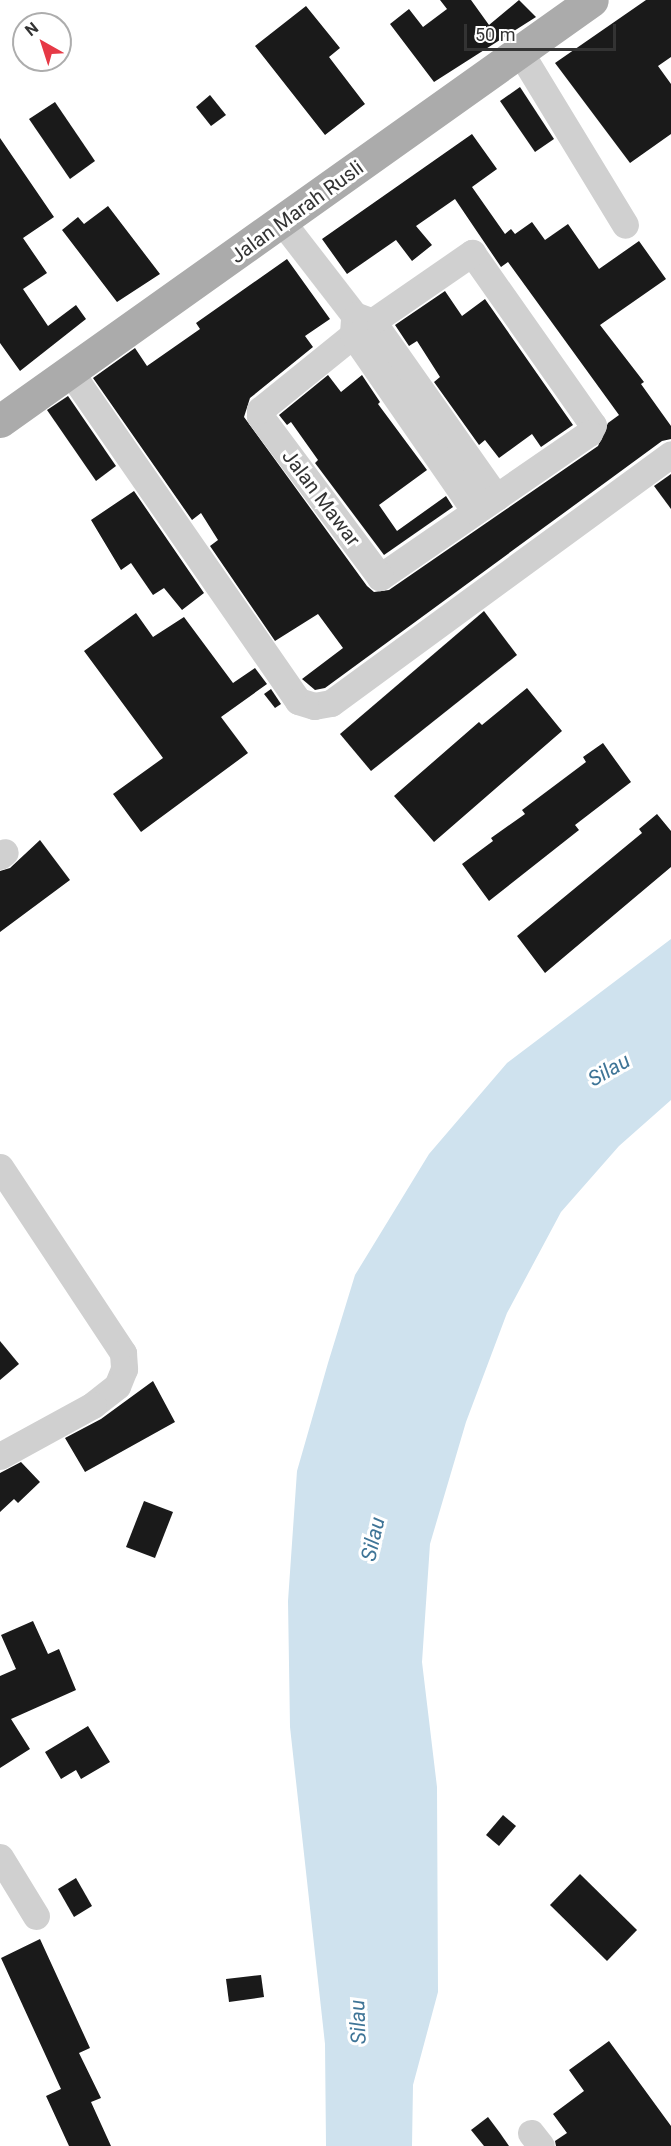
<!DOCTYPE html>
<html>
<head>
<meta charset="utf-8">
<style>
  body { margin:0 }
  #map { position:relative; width:671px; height:2146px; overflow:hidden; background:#fff; font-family:Roboto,sans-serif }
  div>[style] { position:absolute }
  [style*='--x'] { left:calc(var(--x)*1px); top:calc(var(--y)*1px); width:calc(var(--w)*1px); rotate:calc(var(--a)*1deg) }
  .water>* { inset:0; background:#cfe2ee }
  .building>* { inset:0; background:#1a1a1a }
  .minor>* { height:27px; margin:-13.5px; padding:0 13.5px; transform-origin:13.5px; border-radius:13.5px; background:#d0d0d0 }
  .major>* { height:33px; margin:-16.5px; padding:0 16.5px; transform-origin:16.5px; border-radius:16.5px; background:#ababab }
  span { translate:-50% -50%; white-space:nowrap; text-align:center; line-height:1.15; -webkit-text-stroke:6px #fff; paint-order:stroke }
  .street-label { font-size:20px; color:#333 }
  .water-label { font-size:21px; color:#3f7597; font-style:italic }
  .north { position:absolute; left:12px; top:12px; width:60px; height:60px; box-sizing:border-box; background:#fff; border:2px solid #adadad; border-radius:50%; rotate:321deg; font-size:16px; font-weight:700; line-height:24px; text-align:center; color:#333 }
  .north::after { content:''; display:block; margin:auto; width:21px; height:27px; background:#e63946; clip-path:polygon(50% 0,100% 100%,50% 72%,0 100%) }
  .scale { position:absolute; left:464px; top:24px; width:152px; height:27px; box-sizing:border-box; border:3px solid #333; border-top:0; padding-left:8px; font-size:18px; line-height:21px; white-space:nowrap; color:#333; -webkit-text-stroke:4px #fff; paint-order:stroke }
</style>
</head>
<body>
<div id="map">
  <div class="water">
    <div style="clip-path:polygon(671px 939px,671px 1100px,619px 1146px,561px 1212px,507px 1313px,466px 1422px,430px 1544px,422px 1662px,437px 1787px,438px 1992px,413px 2085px,412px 2146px,326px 2146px,325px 2044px,290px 1727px,288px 1601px,297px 1471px,328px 1363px,355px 1275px,429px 1154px,507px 1063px)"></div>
  </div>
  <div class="building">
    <div style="clip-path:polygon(440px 0,471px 0,489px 25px,519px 0,536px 17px,434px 82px,390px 24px,409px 9px,423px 27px,447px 9px)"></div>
    <div style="clip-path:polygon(646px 0,671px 0,671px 57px,658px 66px,671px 84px,671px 134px,630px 163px,555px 63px)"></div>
    <div style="clip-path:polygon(306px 6px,340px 48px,329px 57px,365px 104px,325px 135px,255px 46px)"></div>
    <div style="clip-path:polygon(520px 87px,554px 139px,535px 152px,500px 101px)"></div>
    <div style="clip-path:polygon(210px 95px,226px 115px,211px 126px,196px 107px)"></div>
    <div style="clip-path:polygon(55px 102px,95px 161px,70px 179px,29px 119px)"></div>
    <div style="clip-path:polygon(472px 134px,497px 169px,472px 187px,505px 234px,511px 229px,515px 234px,532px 222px,545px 240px,568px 224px,599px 269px,639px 241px,666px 279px,600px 325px,644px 382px,641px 384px,671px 426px,671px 439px,662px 441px,325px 688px,315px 690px,302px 679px,343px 648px,318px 614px,275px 641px,210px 546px,218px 540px,201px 513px,192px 520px,93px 378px,135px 348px,147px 366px,200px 329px,196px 323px,287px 259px,330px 319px,305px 336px,313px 347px,250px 398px,244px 417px,367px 586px,374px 592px,389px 590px,598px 446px,608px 423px,619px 415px,508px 262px,501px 267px,455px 199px,416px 226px,432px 245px,412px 261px,396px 240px,347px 274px,322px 239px)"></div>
    <div style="clip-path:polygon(0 138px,54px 217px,23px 238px,47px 273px,23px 289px,48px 326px,76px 305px,86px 319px,20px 371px,0 343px)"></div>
    <div style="clip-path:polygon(108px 206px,160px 274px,117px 302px,62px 230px,78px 217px,84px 224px)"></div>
    <div style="clip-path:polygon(445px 291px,462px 316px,485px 299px,573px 425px,541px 447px,532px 434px,499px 458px,485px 440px,479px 445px,434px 382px,440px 377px,417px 341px,409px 346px,395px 325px)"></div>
    <div style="clip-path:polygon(328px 375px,341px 392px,362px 375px,380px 402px,378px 404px,427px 470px,379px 505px,397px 531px,446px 496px,453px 507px,384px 555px,315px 463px,318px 460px,291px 422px,287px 425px,279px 415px)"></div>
    <div style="clip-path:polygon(68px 396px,116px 466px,96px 481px,47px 410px)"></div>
    <div style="clip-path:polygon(671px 474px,671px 509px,654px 486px)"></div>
    <div style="clip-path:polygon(134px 491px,204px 593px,182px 610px,164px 588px,153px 595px,131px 563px,121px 570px,91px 520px)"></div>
    <div style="clip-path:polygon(484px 611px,517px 655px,371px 771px,340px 734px)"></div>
    <div style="clip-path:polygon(136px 613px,153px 637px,184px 617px,233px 683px,255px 668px,267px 684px,221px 717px,248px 753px,141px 832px,113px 794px,163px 758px,84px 651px)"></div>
    <div style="clip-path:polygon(527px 688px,562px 731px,434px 842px,394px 796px,479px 722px,482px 725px)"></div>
    <div style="clip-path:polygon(271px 689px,281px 704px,275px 708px,264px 694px)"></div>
    <div style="clip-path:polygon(603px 743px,631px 782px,575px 825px,579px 830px,489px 901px,462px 864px,493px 841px,491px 838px,525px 814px,522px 810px,586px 762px,583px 757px)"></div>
    <div style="clip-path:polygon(657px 814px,671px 831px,671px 867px,545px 973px,517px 936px,642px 833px,639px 829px)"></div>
    <div style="clip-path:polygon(40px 840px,70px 880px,0 932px,0 871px,10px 868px)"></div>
    <div style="clip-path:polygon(0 1341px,19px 1364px,0 1380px)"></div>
    <div style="clip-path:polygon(153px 1381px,175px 1422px,85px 1472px,65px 1438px,101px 1419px)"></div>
    <div style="clip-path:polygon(21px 1462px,40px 1482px,18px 1503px,14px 1499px,0 1512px,0 1473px)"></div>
    <div style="clip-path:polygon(144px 1501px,173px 1512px,155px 1558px,126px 1547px)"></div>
    <div style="clip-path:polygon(33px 1621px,48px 1654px,59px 1649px,76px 1690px,11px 1719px,30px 1749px,0 1768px,0 1676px,16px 1669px,1px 1635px)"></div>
    <div style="clip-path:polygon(88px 1726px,110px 1762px,81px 1779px,76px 1770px,61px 1779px,45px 1752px)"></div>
    <div style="clip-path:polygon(503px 1815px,516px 1826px,499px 1846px,486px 1835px)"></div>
    <div style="clip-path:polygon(580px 1874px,637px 1930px,607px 1961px,550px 1905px)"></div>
    <div style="clip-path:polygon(76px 1878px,92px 1906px,74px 1917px,58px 1889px)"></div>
    <div style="clip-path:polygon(40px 1939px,90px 2048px,79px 2053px,101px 2098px,91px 2102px,111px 2146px,69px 2146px,46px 2096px,61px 2089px,1px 1958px)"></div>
    <div style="clip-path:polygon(261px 1975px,264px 1997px,229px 2002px,226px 1979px)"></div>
    <div style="clip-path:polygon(609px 2041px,671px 2126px,671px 2146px,556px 2146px,555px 2141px,567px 2133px,553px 2114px,584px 2091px,569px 2070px)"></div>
    <div style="clip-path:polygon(488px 2117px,500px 2133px,509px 2146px,484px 2146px,471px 2130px)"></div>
  </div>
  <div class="minor">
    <div style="--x:520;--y:52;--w:202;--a:58.7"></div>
    <div style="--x:283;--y:223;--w:116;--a:52.3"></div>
    <div style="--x:354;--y:315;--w:20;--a:20"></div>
    <div style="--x:373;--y:322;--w:214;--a:54.9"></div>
    <div style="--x:472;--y:253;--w:210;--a:54.9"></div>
    <div style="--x:593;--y:425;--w:9;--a:117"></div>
    <div style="--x:589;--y:433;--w:254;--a:145.4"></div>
    <div style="--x:380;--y:577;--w:201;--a:-126.7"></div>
    <div style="--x:260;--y:416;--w:6;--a:-90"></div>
    <div style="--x:260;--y:410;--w:119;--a:-38.9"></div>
    <div style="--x:353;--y:335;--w:145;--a:-34.6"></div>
    <div style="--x:354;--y:319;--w:16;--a:94"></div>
    <div style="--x:353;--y:335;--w:214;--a:55.3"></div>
    <div style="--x:71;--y:373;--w:399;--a:55.3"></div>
    <div style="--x:298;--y:701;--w:17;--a:17"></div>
    <div style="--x:314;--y:706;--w:17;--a:-10"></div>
    <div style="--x:331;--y:703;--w:421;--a:-36.2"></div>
    <div style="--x:0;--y:856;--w:6;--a:-39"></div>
    <div style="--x:0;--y:1167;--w:223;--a:56.5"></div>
    <div style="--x:123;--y:1353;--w:16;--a:86"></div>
    <div style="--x:124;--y:1369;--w:18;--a:112"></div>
    <div style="--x:117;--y:1386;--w:31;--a:142"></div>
    <div style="--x:93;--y:1405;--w:106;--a:151.3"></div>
    <div style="--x:0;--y:1857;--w:69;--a:58.6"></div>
    <div style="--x:531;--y:2133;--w:16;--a:52"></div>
  </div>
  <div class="major">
    <div style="--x:0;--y:421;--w:726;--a:-35.42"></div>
  </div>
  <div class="street-label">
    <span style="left:297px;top:212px;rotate:-36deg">Jalan Marah Rusli</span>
    <span style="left:321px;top:498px;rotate:53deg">Jalan Mawar</span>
  </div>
  <div class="water-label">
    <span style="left:609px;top:1070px;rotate:-30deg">Silau</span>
    <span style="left:373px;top:1539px;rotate:-77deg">Silau</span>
    <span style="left:358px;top:2022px;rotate:-92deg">Silau</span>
  </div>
  <div class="north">N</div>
  <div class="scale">50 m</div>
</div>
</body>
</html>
